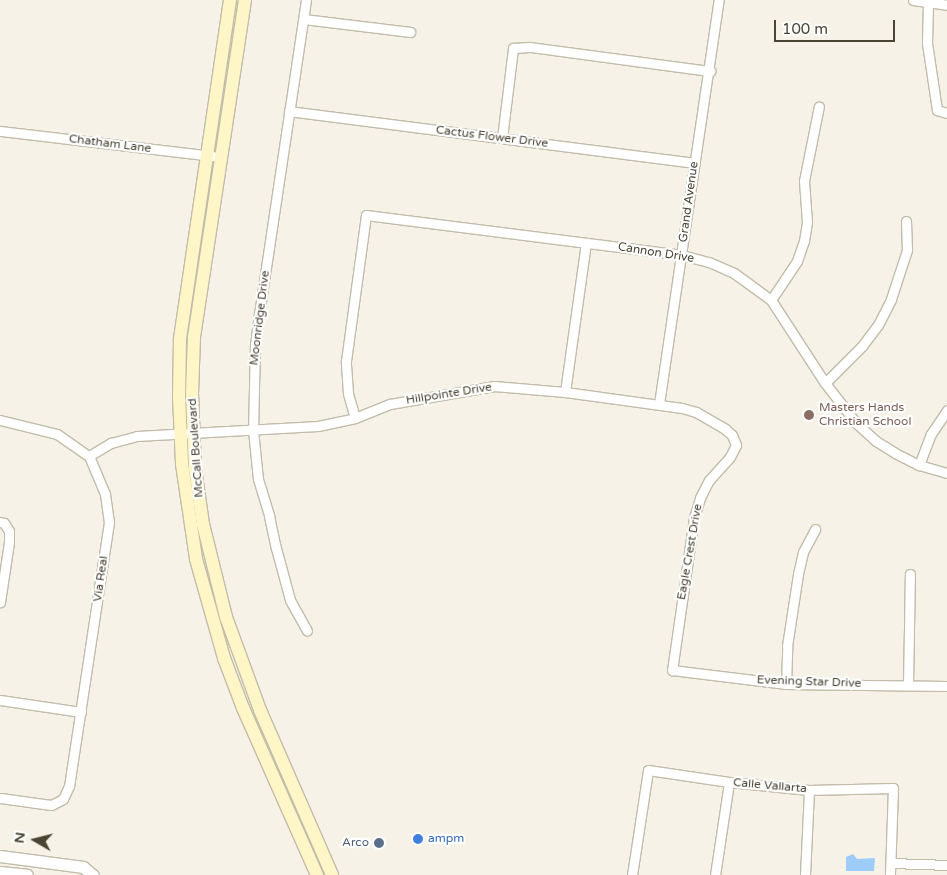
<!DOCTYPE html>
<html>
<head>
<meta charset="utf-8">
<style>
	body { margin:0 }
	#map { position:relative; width:947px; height:875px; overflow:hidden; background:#f6f2e8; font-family:"Varela Round",sans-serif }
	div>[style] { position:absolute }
	.water>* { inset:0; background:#9eccf9 }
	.roads { filter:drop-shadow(1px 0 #c2bca9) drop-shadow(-1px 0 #c2bca9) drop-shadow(0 1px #c2bca9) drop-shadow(0 -1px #c2bca9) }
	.minor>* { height:9px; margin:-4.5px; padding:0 4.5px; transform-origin:4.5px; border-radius:4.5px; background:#fff }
	.tertiary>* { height:11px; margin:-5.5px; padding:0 5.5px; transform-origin:5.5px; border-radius:5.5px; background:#fff }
	.secondary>* { height:12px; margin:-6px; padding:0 6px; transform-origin:6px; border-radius:6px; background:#fff6c8 }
	.dots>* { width:14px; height:14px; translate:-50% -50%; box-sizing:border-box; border:2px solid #fff; border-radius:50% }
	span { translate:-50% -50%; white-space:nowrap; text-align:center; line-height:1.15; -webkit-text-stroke:4.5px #fff; paint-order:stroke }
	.street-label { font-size:12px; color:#4a4435 }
	.education-label { font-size:12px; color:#785e54 }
	.left { translate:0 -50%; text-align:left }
	.shop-label { font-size:12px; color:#366cbe }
	.service-label { font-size:12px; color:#4e5e75 }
	.right { translate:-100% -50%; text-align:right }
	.north { position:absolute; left:10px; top:815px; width:50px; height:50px; -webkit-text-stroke:4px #fff; paint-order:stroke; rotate:278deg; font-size:14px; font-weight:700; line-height:20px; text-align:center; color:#4a4435 }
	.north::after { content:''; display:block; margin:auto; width:18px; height:22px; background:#4a4435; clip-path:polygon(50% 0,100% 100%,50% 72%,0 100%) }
	.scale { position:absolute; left:774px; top:20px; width:121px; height:22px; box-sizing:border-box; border:2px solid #4a4435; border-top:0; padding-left:6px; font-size:15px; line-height:18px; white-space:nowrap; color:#4a4435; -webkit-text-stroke:4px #fff; paint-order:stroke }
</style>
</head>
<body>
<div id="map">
	<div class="water">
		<i style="clip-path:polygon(853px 854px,857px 859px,875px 858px,874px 871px,846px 871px,846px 857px)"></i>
	</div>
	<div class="roads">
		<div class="minor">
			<i style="left:306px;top:0;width:317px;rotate:98.5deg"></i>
			<i style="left:259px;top:313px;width:31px;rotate:97deg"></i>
			<i style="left:255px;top:344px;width:86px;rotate:91.3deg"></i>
			<i style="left:253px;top:430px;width:49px;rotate:84.2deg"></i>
			<i style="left:258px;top:479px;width:39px;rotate:73deg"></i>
			<i style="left:269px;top:516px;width:33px;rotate:78deg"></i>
			<i style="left:276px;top:548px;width:54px;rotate:74.9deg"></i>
			<i style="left:290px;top:600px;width:35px;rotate:61deg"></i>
			<i style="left:913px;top:0;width:34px;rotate:8deg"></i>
			<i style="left:928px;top:2px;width:41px;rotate:91.4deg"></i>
			<i style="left:927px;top:43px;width:68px;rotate:81.5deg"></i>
			<i style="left:937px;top:110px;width:10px;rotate:17deg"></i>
			<i style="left:304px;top:19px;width:107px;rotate:7deg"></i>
			<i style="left:289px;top:111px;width:409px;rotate:7.3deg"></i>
			<i style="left:0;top:131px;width:214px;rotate:6.7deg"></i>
			<i style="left:502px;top:138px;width:91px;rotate:-83deg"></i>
			<i style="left:513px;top:48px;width:17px;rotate:-3deg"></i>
			<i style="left:530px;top:47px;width:182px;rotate:7.6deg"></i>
			<i style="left:771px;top:300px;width:47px;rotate:-56.3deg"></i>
			<i style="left:797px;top:261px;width:21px;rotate:-71deg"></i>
			<i style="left:804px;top:241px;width:19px;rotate:-81deg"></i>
			<i style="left:807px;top:222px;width:41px;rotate:-94.2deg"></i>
			<i style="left:804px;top:181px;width:76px;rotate:-78.7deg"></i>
			<i style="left:825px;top:383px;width:52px;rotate:-45deg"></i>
			<i style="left:862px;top:346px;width:26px;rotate:-53deg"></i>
			<i style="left:878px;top:325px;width:29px;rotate:-63deg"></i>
			<i style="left:891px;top:299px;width:52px;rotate:-71.9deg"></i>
			<i style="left:907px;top:250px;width:29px;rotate:-92deg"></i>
			<i style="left:565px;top:392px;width:150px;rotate:-82deg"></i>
			<i style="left:659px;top:404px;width:408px;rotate:-81.6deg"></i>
			<i style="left:355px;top:418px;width:26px;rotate:-106deg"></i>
			<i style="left:348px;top:393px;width:32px;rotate:-94deg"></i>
			<i style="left:346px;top:361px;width:147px;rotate:-82.2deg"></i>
			<i style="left:366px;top:215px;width:319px;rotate:7.2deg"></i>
			<i style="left:682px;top:255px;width:28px;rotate:15deg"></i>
			<i style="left:709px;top:262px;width:27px;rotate:24deg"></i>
			<i style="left:734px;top:273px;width:46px;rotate:36.1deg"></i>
			<i style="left:771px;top:300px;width:99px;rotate:57deg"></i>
			<i style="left:825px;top:383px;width:51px;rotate:52.2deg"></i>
			<i style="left:856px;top:423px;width:27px;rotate:42deg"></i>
			<i style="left:876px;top:441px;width:22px;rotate:32deg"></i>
			<i style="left:895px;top:453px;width:27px;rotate:27deg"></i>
			<i style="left:919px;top:465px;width:29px;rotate:16deg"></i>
			<i style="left:0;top:420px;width:59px;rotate:13.8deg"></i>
			<i style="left:57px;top:434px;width:39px;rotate:35deg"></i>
			<i style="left:89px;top:456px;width:41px;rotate:67.2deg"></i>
			<i style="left:105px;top:494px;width:28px;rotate:82deg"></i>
			<i style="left:109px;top:522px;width:267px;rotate:98.6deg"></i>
			<i style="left:69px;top:786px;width:14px;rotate:115deg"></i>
			<i style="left:63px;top:799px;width:13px;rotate:153deg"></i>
			<i style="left:51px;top:805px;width:51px;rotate:-172.2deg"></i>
			<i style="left:89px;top:456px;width:26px;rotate:-31deg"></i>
			<i style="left:111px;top:443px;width:27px;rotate:-15deg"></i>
			<i style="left:137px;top:436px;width:181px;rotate:-3.2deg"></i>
			<i style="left:318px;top:426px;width:38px;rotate:-12deg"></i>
			<i style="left:355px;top:418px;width:38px;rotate:-22deg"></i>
			<i style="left:390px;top:404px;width:106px;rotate:-9.8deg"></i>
			<i style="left:494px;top:386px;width:71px;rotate:4.8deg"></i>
			<i style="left:565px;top:392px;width:118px;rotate:7.8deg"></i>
			<i style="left:682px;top:408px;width:15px;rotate:16deg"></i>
			<i style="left:696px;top:412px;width:34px;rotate:30deg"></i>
			<i style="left:725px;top:429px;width:9px;rotate:41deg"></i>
			<i style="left:732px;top:435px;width:11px;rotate:68deg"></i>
			<i style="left:736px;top:445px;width:13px;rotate:117deg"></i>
			<i style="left:730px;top:457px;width:31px;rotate:132deg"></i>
			<i style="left:709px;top:480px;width:20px;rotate:117deg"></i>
			<i style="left:700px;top:498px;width:21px;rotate:107deg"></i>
			<i style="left:694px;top:518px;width:154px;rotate:98.2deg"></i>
			<i style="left:672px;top:670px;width:115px;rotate:7deg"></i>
			<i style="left:786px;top:684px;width:161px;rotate:0.7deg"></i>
			<i style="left:919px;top:465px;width:33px;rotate:-69deg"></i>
			<i style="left:931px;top:434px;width:29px;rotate:-56deg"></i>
			<i style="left:0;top:522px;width:4px;rotate:14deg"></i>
			<i style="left:4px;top:523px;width:9px;rotate:58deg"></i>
			<i style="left:9px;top:531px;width:11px;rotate:90deg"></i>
			<i style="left:9px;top:542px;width:61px;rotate:98.5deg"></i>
			<i style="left:786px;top:684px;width:38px;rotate:-88deg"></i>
			<i style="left:787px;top:646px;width:73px;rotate:-81.3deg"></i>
			<i style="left:798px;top:574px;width:23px;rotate:-77deg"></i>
			<i style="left:803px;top:552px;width:26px;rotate:-62deg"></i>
			<i style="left:908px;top:685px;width:111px;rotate:-89deg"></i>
			<i style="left:0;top:700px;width:82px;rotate:8.4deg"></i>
			<i style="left:891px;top:863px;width:56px;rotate:2deg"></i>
			<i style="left:632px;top:875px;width:106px;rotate:-81.3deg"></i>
			<i style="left:648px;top:770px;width:82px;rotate:8.4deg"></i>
			<i style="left:729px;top:782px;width:80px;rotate:5.7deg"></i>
			<i style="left:809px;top:790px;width:84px;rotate:-1.4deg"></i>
			<i style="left:893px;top:788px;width:87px;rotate:92deg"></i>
			<i style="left:715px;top:875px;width:94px;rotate:-81.4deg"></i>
			<i style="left:805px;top:875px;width:85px;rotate:-87.3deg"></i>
		</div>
		<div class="tertiary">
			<i style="left:0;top:856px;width:84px;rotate:7.5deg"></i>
			<i style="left:83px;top:867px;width:13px;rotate:39deg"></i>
			<i style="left:0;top:872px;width:27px;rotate:6deg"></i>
		</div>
		<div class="secondary">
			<i style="left:230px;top:0;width:344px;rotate:98.4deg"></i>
			<i style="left:180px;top:340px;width:57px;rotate:91deg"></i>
			<i style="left:179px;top:397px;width:67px;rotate:87.4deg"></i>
			<i style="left:182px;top:464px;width:96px;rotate:81.6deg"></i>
			<i style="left:196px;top:559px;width:103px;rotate:74.2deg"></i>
			<i style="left:224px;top:658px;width:53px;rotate:69.2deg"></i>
			<i style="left:243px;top:708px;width:183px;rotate:66.1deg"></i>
			<i style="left:245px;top:0;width:341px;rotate:98.6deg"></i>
			<i style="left:194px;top:337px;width:56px;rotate:92deg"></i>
			<i style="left:192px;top:393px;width:75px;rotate:87.7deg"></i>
			<i style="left:195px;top:468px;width:57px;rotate:81.9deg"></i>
			<i style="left:203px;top:524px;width:96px;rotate:76.1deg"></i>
			<i style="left:226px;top:617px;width:99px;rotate:69.9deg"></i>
			<i style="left:260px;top:710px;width:180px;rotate:66.4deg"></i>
		</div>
	</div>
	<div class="dots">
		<i style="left:809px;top:415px;background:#8d6e63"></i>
		<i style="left:418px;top:839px;background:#3f7fe0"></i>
		<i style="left:379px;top:843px;background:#5c6f8a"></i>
	</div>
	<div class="street-label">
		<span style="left:492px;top:137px;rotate:7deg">Cactus Flower Drive</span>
		<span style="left:110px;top:144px;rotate:7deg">Chatham Lane</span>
		<span style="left:689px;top:202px;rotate:-82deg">Grand Avenue</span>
		<span style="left:656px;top:253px;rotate:9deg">Cannon Drive</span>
		<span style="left:260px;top:318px;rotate:-83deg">Moonridge Drive</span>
		<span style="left:449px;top:394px;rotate:-9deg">Hillpointe Drive</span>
		<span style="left:196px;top:448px;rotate:-94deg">McCall Boulevard</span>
		<span style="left:690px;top:552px;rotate:-80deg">Eagle Crest Drive</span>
		<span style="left:101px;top:579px;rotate:-82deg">Via Real</span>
		<span style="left:809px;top:682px;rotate:2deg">Evening Star Drive</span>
		<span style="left:770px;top:786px;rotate:5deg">Calle Vallarta</span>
	</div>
	<div class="education-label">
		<span class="left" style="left:819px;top:415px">Masters Hands<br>Christian School</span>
	</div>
	<div class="shop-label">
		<span class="left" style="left:428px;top:839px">ampm</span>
	</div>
	<div class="service-label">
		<span class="right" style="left:369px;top:843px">Arco</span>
	</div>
	<div class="north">N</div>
	<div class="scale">100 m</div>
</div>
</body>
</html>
